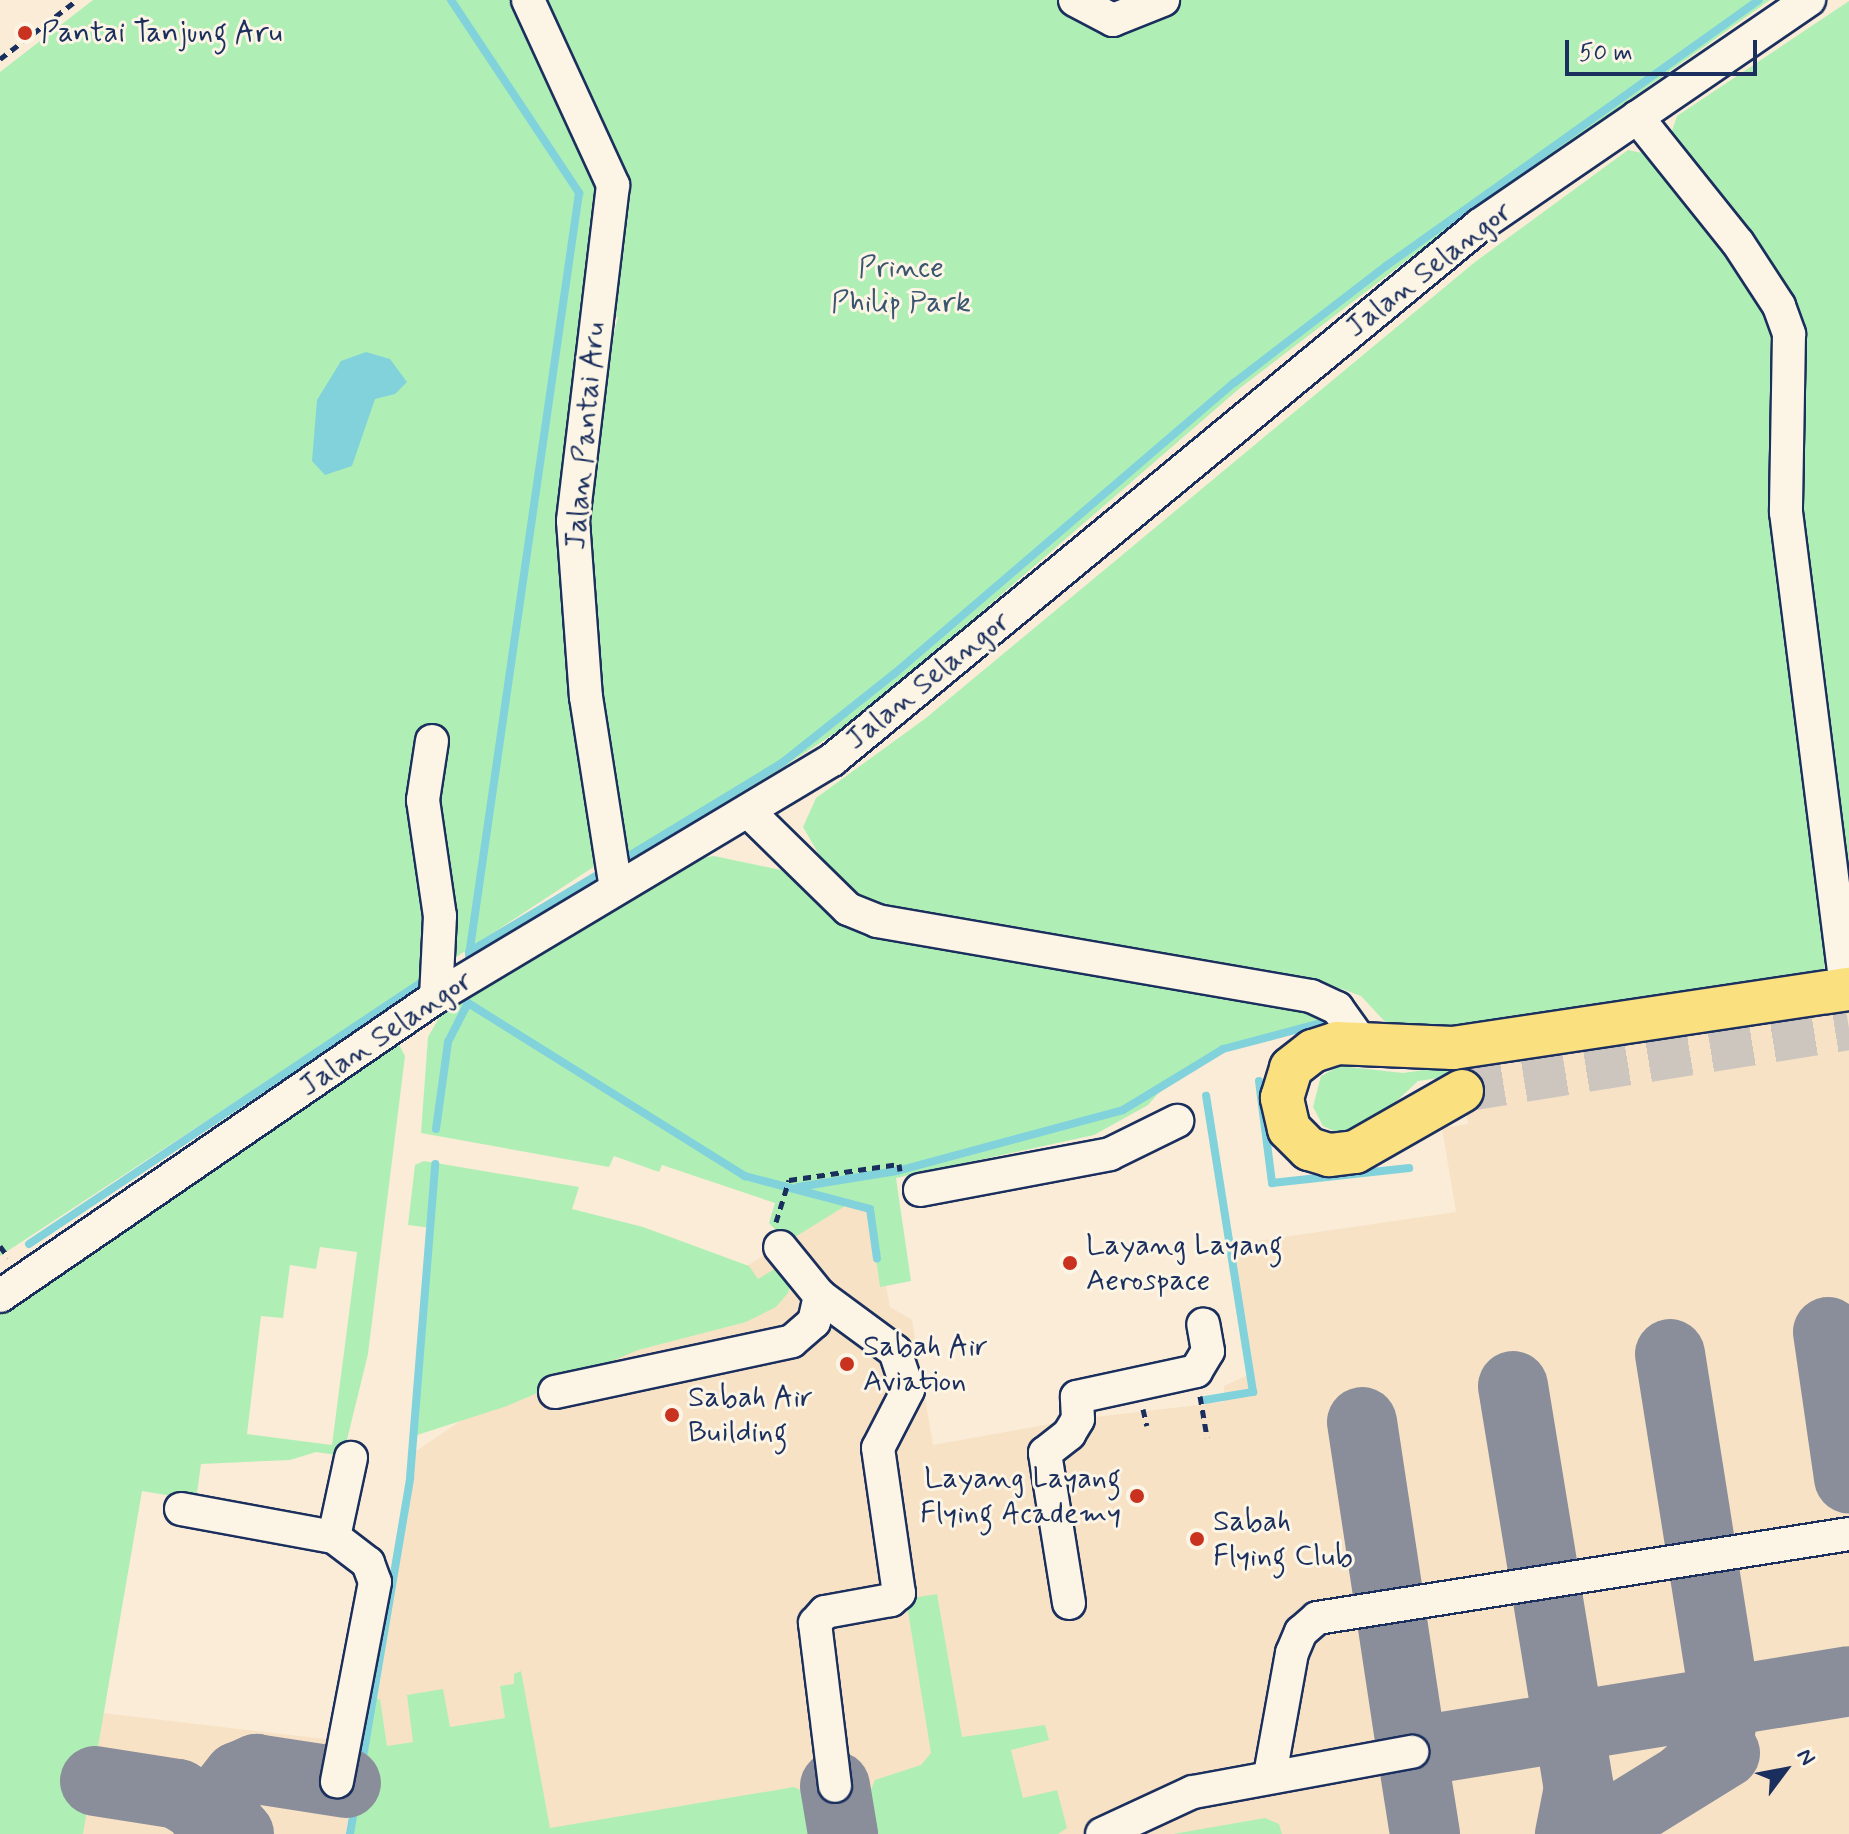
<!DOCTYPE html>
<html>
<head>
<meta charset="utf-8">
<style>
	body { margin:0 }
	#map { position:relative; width:1849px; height:1834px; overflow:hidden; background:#faecd7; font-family:Mynerve,sans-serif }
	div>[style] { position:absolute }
	.built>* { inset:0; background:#f7e2c6 }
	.green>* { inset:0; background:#afefb6 }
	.water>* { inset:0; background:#81d2db }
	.stream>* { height:8px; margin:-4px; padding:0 4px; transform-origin:4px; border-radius:4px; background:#81d2db }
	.taxiway>* { height:70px; margin:-35px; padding:0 35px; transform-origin:35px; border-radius:35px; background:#8a8e9a }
	.major-tunnel>* { height:42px; margin-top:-21px; transform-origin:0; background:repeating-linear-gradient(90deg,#cdc6bf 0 42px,transparent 0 63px) }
	.path>* { height:5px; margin-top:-2.5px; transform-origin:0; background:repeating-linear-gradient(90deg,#1b2f5e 0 8px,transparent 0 14px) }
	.roads { filter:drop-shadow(2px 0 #1b2f5e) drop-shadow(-2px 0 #1b2f5e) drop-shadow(0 2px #1b2f5e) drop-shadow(0 -2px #1b2f5e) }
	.minor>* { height:32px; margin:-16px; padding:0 16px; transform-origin:16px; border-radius:16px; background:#fcf5e5 }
	.major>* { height:42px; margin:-21px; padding:0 21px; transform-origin:21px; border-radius:21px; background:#fbe080 }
	.dots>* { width:22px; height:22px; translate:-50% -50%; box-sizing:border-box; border:4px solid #fcf5e5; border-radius:50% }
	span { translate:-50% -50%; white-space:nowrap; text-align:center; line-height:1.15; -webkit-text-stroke:6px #fcf5e5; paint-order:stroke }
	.poi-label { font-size:30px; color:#1b2f5e }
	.left { translate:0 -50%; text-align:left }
	.right { translate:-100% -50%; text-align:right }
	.park-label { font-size:30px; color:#395570 }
	.street-label { font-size:30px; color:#1b2f5e }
	.north { position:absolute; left:1745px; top:1730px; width:80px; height:80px; -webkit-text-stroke:6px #fcf5e5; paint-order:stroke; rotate:58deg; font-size:22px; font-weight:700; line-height:32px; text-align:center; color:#1b2f5e }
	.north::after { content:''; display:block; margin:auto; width:28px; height:36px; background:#1b2f5e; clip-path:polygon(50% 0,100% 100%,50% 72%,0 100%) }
	.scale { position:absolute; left:1565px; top:40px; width:192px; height:36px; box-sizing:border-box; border:4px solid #1b2f5e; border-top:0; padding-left:10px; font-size:24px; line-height:28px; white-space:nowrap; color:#1b2f5e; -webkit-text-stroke:6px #fcf5e5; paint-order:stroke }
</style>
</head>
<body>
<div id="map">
	<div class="built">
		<i style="clip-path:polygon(1849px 994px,1849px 1834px,350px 1834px,412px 1454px,475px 1411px,638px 1333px,883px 1182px,896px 1284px,886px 1286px,890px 1307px,912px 1320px,933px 1445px,1078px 1419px,1224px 1402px,1224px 1386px,1248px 1375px,1229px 1245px,1456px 1212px,1442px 1128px,1468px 1124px,1457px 1054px)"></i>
		<i style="clip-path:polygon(103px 1713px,359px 1743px,346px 1834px,83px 1834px)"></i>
	</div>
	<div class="green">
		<i style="clip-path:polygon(93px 0,1770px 0,1452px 226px,1240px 388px,860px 717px,632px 865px,618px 859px,584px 521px,592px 420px,618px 317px,591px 309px,573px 702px,595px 866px,0 1256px,0 72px)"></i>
		<i style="clip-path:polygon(1849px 1px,1849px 901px,1800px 504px,1804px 351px,1671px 134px,1677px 116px)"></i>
		<i style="clip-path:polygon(1628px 150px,1647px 154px,1727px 253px,1765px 309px,1775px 336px,1770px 513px,1826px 942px,1824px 976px,1487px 1029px,1388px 1025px,1361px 996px,1342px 989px,891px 913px,856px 898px,831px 875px,803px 827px,816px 798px,926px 718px,1475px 262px)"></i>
		<i style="clip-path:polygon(714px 856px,781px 870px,832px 906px,1325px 1014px,1325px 1022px,1223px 1049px,1169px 1081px,1148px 1105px,1094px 1135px,896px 1178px,911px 1281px,880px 1287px,869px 1209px,850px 1203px,787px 1242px,769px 1223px,775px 1203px,662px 1165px,659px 1172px,614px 1156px,609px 1167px,421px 1133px,428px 1037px,446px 1006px,694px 859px)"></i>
		<i style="clip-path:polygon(evenodd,396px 1039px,405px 1056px,368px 1354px,343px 1456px,316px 1452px,290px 1460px,201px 1464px,196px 1500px,142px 1491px,83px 1834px,0 1834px,0 1308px,396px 1039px,320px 1247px,357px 1252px,332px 1445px,247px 1434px,261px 1316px,283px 1318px,290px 1265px,316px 1269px,320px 1247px)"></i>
		<i style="clip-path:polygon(1340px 1066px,1403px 1073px,1452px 1066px,1453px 1076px,1418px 1081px,1372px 1124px,1343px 1135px,1323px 1126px,1313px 1107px,1321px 1076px)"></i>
		<i style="clip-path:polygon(424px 1161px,579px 1187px,572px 1209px,643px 1227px,749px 1266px,758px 1279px,778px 1267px,791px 1282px,788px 1293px,776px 1307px,746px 1322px,638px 1350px,507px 1406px,414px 1436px,432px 1228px,408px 1225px,415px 1165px)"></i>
		<i style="clip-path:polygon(937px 1594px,962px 1737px,1045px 1725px,1049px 1740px,1011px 1750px,1023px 1798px,1057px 1790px,1067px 1828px,1058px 1834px,868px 1834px,866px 1802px,875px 1780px,921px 1765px,931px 1753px,906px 1599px)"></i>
		<i style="clip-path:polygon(521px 1671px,550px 1828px,794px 1787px,806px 1793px,828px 1834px,350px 1834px,372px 1700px,380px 1699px,387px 1746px,413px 1742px,407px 1695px,443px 1689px,450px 1727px,505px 1718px,500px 1686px,514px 1684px,514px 1674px)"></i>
		<i style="clip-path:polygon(1265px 1818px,1279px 1824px,1282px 1834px,1173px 1834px)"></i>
	</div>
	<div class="water">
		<i style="clip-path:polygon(366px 352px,390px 359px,407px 382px,395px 394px,375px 399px,352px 466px,325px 475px,312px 461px,317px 400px,341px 361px)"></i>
	</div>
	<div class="stream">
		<i style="left:451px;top:0;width:232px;rotate:56.4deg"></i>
		<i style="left:579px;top:193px;width:770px;rotate:98.21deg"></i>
		<i style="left:619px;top:862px;width:191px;rotate:-31.3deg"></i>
		<i style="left:782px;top:763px;width:143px;rotate:-38.5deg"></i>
		<i style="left:894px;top:674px;width:448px;rotate:-40.6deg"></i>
		<i style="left:1234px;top:383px;width:192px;rotate:-37.6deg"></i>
		<i style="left:1386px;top:266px;width:458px;rotate:-35.5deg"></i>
		<i style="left:469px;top:952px;width:157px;rotate:-31deg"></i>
		<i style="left:1259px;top:1081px;width:103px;rotate:82.7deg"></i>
		<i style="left:1272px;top:1183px;width:138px;rotate:-6.2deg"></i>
		<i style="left:436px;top:1129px;width:88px;rotate:-82.1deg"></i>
		<i style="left:448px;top:1042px;width:44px;rotate:-62.9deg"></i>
		<i style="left:468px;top:1003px;width:327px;rotate:32deg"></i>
		<i style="left:745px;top:1176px;width:129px;rotate:14.8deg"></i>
		<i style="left:870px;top:1209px;width:50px;rotate:82deg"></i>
		<i style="left:798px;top:1187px;width:100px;rotate:-9.2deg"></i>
		<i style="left:897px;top:1171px;width:234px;rotate:-15.1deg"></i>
		<i style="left:1123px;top:1110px;width:117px;rotate:-31.4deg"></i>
		<i style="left:1223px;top:1049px;width:106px;rotate:-14.8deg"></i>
		<i style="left:29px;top:1244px;width:474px;rotate:-33.7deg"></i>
		<i style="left:1205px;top:1400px;width:49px;rotate:-9.5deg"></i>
		<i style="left:1253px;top:1392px;width:300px;rotate:-99deg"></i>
		<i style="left:350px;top:1834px;width:361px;rotate:-80.4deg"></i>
		<i style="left:410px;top:1478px;width:315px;rotate:-85.4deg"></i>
	</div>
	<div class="taxiway">
		<i style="left:1828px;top:1332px;width:148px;rotate:81.8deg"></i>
		<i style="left:1670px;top:1354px;width:351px;rotate:81deg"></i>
		<i style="left:1725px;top:1701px;width:36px;rotate:99deg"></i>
		<i style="left:1719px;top:1737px;width:19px;rotate:118deg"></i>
		<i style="left:1710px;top:1754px;width:34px;rotate:137deg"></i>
		<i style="left:1513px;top:1386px;width:407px;rotate:80.7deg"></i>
		<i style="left:1579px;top:1788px;width:47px;rotate:101.1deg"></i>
		<i style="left:1362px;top:1422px;width:334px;rotate:81.4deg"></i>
		<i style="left:1412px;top:1752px;width:443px;rotate:-9.2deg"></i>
		<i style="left:1412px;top:1752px;width:83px;rotate:81deg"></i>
		<i style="left:95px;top:1781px;width:84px;rotate:8.9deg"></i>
		<i style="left:178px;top:1794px;width:26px;rotate:32deg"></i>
		<i style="left:200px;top:1808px;width:30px;rotate:62deg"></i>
		<i style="left:835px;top:1786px;width:49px;rotate:80.5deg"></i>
		<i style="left:239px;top:1834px;width:25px;rotate:-133deg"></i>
		<i style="left:222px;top:1816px;width:15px;rotate:-101deg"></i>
		<i style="left:219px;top:1801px;width:31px;rotate:-52deg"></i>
		<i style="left:238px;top:1777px;width:20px;rotate:-24deg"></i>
		<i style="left:256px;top:1769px;width:91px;rotate:8.8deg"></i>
		<i style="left:1594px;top:1834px;width:154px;rotate:-31.7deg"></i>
	</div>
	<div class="major-tunnel">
		<i style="left:1462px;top:1091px;width:392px;rotate:-9.1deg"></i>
	</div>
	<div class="path">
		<i style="left:0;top:59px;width:97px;rotate:-37.5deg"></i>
		<i style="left:776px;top:1222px;width:44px;rotate:-72.8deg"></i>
		<i style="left:789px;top:1180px;width:111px;rotate:-8.3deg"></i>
		<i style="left:899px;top:1164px;width:7px;rotate:82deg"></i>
		<i style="left:0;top:1246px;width:14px;rotate:54deg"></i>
		<i style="left:1200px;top:1396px;width:42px;rotate:80.3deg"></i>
		<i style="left:1143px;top:1409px;width:17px;rotate:77deg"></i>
	</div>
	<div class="roads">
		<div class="minor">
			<i style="left:528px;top:0;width:204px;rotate:65.3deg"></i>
			<i style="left:613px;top:185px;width:338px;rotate:96.8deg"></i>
			<i style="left:573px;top:521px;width:176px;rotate:85.8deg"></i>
			<i style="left:586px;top:697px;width:194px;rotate:81.1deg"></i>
			<i style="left:1075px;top:0;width:43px;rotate:27.8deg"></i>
			<i style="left:1113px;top:20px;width:54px;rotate:-21.8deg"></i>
			<i style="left:1637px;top:117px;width:161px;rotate:51.3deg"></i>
			<i style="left:1738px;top:243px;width:75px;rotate:56.9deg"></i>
			<i style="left:1779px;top:306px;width:30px;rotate:70deg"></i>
			<i style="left:1789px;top:334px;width:178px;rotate:91deg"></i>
			<i style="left:1786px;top:512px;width:481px;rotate:82.8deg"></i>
			<i style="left:432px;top:741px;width:60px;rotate:98.7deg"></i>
			<i style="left:423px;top:800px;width:117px;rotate:81.7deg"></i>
			<i style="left:440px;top:916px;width:81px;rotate:92.8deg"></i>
			<i style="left:750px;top:813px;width:137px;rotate:44.4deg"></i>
			<i style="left:848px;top:909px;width:31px;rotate:22deg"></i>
			<i style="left:877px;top:921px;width:440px;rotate:9.8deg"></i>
			<i style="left:1311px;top:996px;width:29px;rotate:25deg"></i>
			<i style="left:1337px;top:1008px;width:43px;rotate:54.5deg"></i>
			<i style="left:920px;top:1190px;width:193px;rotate:-10.7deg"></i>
			<i style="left:1110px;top:1154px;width:75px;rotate:-26.2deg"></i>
			<i style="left:0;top:1296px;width:529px;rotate:-34.44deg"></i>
			<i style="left:436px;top:997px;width:462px;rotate:-30.9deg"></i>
			<i style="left:832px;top:760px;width:840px;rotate:-39.54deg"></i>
			<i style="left:1480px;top:225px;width:399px;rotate:-34.4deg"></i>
			<i style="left:820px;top:1296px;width:93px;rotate:36.3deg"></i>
			<i style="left:895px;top:1351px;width:41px;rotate:71.6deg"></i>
			<i style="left:908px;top:1390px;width:65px;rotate:117.3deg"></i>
			<i style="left:878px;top:1448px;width:147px;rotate:81.8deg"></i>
			<i style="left:899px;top:1593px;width:11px;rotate:139deg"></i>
			<i style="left:891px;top:1600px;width:67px;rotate:169.7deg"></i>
			<i style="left:825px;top:1612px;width:15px;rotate:132deg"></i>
			<i style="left:815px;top:1623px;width:164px;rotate:83deg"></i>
			<i style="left:555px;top:1392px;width:242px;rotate:-12.1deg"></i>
			<i style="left:792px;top:1341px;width:29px;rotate:-41deg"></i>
			<i style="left:814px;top:1322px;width:27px;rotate:-77deg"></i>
			<i style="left:820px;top:1296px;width:63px;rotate:-129.2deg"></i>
			<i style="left:181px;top:1509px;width:156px;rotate:10.4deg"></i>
			<i style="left:334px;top:1537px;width:43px;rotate:37.4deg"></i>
			<i style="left:368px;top:1563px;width:20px;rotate:70deg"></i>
			<i style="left:375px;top:1582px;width:203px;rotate:100.8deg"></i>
			<i style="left:334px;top:1537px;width:81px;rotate:-77.9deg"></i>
			<i style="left:1069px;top:1603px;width:152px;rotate:-99.1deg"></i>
			<i style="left:1045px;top:1453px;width:31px;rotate:-38deg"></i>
			<i style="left:1069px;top:1434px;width:17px;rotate:-59deg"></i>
			<i style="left:1078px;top:1419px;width:22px;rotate:-93deg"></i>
			<i style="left:1077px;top:1397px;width:122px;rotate:-12.3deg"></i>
			<i style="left:1196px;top:1371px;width:23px;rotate:-59deg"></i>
			<i style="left:1208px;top:1351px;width:27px;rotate:-100deg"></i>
			<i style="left:1270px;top:1775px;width:124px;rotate:-79.8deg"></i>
			<i style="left:1292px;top:1653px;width:23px;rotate:-67deg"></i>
			<i style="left:1301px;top:1632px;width:21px;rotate:-41deg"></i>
			<i style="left:1317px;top:1618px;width:539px;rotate:-8.97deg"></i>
			<i style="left:1102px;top:1834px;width:100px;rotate:-24.8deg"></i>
			<i style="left:1193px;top:1792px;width:223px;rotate:-10.4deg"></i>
		</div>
		<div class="major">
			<i style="left:1462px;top:1091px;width:123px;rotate:150.3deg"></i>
			<i style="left:1355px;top:1152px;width:26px;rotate:173deg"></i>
			<i style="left:1329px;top:1155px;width:21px;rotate:-163deg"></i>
			<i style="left:1309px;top:1149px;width:28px;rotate:-135deg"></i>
			<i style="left:1289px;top:1129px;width:32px;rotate:-103deg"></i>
			<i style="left:1282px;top:1098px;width:31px;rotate:-73deg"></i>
			<i style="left:1291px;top:1068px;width:28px;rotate:-38deg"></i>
			<i style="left:1313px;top:1051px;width:25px;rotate:-18deg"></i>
			<i style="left:1337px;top:1043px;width:116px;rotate:2.5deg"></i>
			<i style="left:1453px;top:1048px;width:400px;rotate:-8.5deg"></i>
		</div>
	</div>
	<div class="dots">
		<i style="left:25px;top:33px;background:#c8321e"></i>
		<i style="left:1070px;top:1263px;background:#c8321e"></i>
		<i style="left:847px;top:1364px;background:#c8321e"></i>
		<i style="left:672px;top:1415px;background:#c8321e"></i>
		<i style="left:1137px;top:1496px;background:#c8321e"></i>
		<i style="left:1197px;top:1539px;background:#c8321e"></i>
	</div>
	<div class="poi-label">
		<span class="left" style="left:41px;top:33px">Pantai Tanjung Aru</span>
		<span class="left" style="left:1086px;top:1263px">Layang Layang<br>Aerospace</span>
		<span class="left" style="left:863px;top:1364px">Sabah Air<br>Aviation</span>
		<span class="left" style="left:688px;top:1415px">Sabah Air<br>Building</span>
		<span class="right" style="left:1121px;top:1496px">Layang Layang<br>Flying Academy</span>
		<span class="left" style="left:1213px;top:1539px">Sabah<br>Flying Club</span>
	</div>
	<div class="park-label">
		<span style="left:901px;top:285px">Prince<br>Philip Park</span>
	</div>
	<div class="street-label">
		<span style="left:1429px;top:270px;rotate:-38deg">Jalan Selangor</span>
		<span style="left:586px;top:436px;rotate:-85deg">Jalan Pantai Aru</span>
		<span style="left:928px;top:681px;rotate:-39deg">Jalan Selangor</span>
		<span style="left:386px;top:1034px;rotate:-34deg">Jalan Selangor</span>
	</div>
	<div class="north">N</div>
	<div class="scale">50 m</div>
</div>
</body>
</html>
